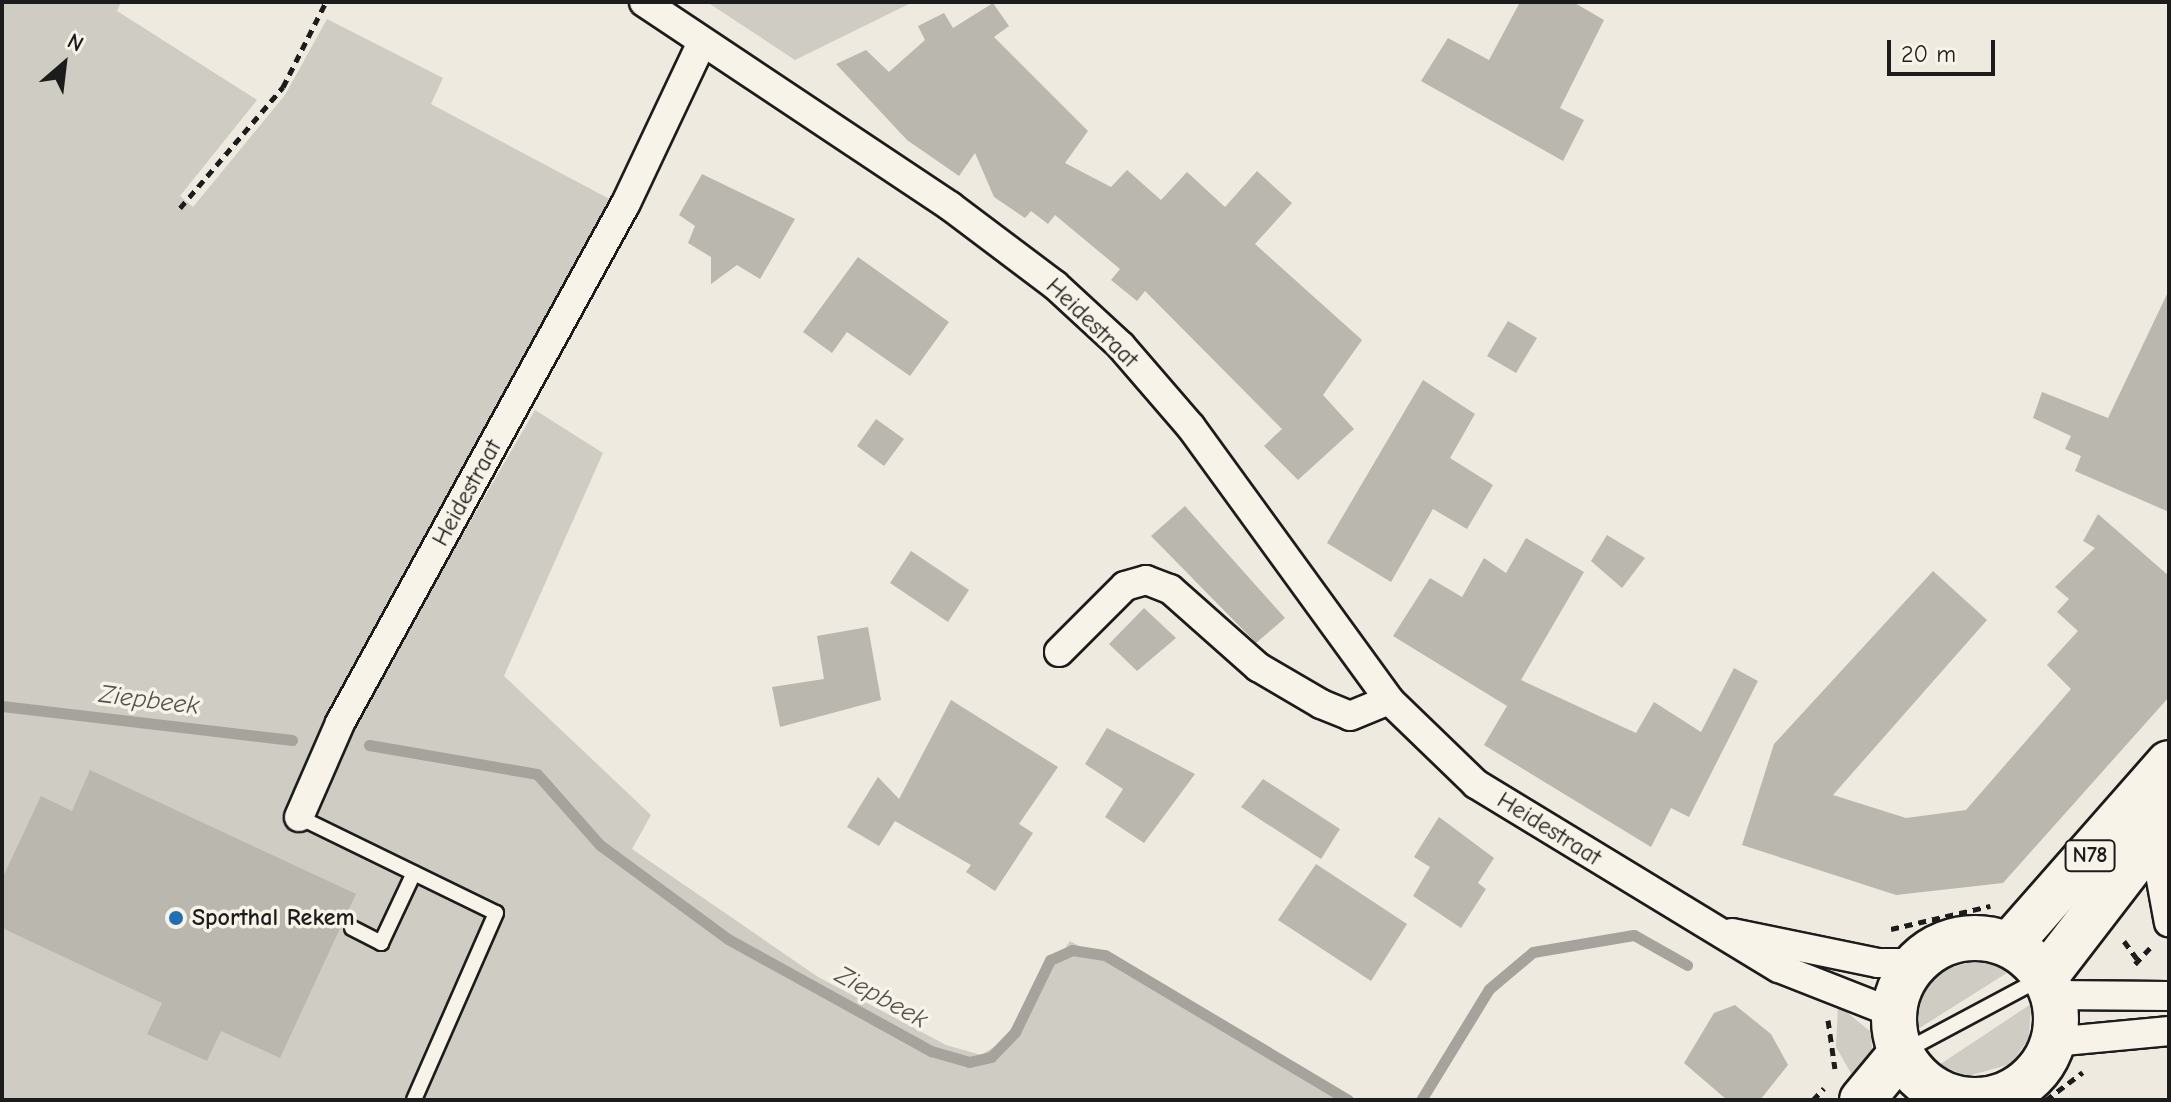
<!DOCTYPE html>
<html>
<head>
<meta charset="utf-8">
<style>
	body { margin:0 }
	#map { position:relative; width:2171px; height:1102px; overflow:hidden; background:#eeeae0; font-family:"Comic Neue",sans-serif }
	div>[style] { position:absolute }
	.green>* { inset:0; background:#cfccc3 }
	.stream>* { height:11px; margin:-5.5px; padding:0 5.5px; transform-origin:5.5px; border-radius:5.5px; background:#a6a39d }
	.building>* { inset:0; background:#bab7af }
	.path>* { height:5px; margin-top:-2.5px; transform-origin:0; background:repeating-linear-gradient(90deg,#1c1c1c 0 8px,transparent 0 14px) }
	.roads { filter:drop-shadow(2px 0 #1c1c1c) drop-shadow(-2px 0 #1c1c1c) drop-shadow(0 2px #1c1c1c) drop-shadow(0 -2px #1c1c1c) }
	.service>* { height:14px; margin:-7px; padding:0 7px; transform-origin:7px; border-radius:7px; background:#f7f3e8 }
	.minor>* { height:28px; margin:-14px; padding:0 14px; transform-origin:14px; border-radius:14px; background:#f7f3e8 }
	.primary>* { height:44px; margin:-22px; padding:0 22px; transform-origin:22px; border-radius:22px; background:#f7f3e8 }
	.primary>.ring { margin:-22px; padding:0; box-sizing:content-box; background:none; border:44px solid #f7f3e8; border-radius:50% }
	.dots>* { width:22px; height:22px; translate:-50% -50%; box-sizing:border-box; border:4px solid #f7f3e8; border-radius:50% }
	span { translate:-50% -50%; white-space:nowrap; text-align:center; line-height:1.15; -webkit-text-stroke:7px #f7f3e8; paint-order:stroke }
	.shield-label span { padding:2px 6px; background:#f7f3e8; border:2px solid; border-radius:6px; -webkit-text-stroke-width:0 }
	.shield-label { font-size:22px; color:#1c1c1c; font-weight:700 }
	.street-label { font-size:24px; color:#1c1c1c }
	.poi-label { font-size:24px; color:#1c1c1c; font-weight:700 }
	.left { translate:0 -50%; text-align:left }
	.water-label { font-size:26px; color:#535250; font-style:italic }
	.frame { position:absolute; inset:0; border:4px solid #1c1c1c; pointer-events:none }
	.north { position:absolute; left:24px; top:24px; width:80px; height:80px; -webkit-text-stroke:6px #f7f3e8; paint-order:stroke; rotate:28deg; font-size:22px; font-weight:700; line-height:32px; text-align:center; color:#1c1c1c }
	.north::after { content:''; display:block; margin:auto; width:28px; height:36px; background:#1c1c1c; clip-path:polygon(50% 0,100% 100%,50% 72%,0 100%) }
	.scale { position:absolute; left:1887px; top:40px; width:108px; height:36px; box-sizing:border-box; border:4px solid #1c1c1c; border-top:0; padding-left:10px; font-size:24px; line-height:28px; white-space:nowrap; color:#1c1c1c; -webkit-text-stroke:6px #f7f3e8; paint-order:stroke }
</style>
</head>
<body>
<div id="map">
	<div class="green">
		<i style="clip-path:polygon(2px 2px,121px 2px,117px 11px,257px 100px,180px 196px,193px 207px,285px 95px,327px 19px,443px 78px,431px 104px,617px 203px,372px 691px,535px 410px,603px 453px,504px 676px,651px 815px,632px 849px,818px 977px,946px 1045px,981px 1055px,1002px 1042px,1070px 941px,1348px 1100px,2px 1100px)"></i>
		<i style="clip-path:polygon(707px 2px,913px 2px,795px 60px)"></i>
		<i style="clip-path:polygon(1979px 959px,2010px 971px,1918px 1029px,1919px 1000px,1935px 973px)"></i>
		<i style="clip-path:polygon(2031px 1004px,2029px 1038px,2011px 1064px,1968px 1076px,1939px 1065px)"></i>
		<i style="clip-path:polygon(1838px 1005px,1871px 1032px,1872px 1051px,1857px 1084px,1836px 1047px)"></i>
	</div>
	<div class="stream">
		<i style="left:2px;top:706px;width:292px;rotate:6.7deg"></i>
		<i style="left:369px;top:745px;width:170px;rotate:9.8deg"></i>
		<i style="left:537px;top:774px;width:95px;rotate:48.4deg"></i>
		<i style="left:600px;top:845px;width:159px;rotate:36.3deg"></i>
		<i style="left:728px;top:939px;width:232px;rotate:28.9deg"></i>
		<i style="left:931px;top:1051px;width:40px;rotate:16deg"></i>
		<i style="left:969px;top:1062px;width:23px;rotate:-13deg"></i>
		<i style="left:991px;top:1057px;width:35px;rotate:-46deg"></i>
		<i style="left:1015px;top:1032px;width:80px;rotate:-64.1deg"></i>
		<i style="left:1050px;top:960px;width:24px;rotate:-24deg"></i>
		<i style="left:1072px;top:950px;width:33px;rotate:9deg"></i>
		<i style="left:1105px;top:955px;width:283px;rotate:30.8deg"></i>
		<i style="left:1421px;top:1100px;width:130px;rotate:-58.5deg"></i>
		<i style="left:1489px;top:989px;width:57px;rotate:-40.1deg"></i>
		<i style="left:1533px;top:952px;width:102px;rotate:-9.6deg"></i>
		<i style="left:1634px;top:935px;width:61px;rotate:29.5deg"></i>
	</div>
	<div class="building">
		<i style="clip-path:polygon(1520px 2px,1573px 2px,1604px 20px,1560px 108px,1584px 120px,1563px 161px,1421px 81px,1448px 38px,1489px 60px)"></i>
		<i style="clip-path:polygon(993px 3px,1009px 26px,994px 37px,1088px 131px,1065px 163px,1111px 187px,1127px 170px,1161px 200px,1187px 172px,1225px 207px,1257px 171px,1292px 203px,1255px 244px,1362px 340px,1323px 395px,1354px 429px,1298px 480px,1264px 446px,1282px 429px,1145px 291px,1137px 301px,1111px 280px,1120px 269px,1055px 215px,1048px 224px,1031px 211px,1025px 218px,994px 197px,975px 153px,959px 176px,907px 140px,836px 64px,866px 50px,889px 72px,925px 40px,918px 26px,944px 13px,953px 28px)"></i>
		<i style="clip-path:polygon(702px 174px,795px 219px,760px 279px,737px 265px,711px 284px,711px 257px,688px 243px,695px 226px,679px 215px)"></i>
		<i style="clip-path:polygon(858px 257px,949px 322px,910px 376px,847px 332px,832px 353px,803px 332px)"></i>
		<i style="clip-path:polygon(2169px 290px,2169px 512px,2075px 471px,2081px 456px,2065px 449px,2071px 436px,2033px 418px,2042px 392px,2108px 418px)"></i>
		<i style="clip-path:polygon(1508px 321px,1537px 338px,1516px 373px,1487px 356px)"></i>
		<i style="clip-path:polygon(1423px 380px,1475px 414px,1450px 458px,1493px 485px,1467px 529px,1433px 509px,1391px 582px,1327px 543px)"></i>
		<i style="clip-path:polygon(876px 419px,904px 439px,884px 466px,857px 446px)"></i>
		<i style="clip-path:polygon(1185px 506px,1285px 618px,1256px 643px,1151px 536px)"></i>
		<i style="clip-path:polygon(2098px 514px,2169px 576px,2169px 697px,2003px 883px,1896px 895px,1742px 845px,1774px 744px,1933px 571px,1987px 620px,1833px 795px,1906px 818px,1966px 810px,2071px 689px,2047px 665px,2078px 631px,2057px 612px,2069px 599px,2055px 587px,2095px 548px,2083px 541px)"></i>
		<i style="clip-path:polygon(1607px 535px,1645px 558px,1622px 588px,1591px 561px)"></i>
		<i style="clip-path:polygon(1526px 538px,1584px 572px,1521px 680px,1636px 733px,1654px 702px,1701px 732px,1734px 668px,1758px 681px,1689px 817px,1671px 808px,1651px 847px,1484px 745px,1507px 706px,1393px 636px,1430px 578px,1462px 597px,1484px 558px,1506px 573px)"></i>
		<i style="clip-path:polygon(911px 551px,969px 590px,948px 622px,890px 583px)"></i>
		<i style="clip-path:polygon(1144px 608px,1176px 638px,1137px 671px,1109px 644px)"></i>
		<i style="clip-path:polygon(868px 627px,881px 700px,780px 727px,772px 687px,824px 679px,817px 636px)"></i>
		<i style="clip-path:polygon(951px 700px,1058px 767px,1019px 824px,1033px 833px,995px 891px,966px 872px,971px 865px,895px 821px,879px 846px,847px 827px,878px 777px,899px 799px)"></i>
		<i style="clip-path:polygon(1107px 728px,1195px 774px,1144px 843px,1105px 817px,1123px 789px,1085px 764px)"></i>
		<i style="clip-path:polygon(90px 770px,356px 894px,280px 1058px,221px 1031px,207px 1061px,147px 1034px,162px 1003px,2px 928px,2px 879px,41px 796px,72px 811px)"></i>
		<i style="clip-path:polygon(1263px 779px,1340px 829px,1321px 859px,1241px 807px)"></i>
		<i style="clip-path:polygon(1439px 817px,1494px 858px,1478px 883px,1486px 889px,1461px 928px,1413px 896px,1430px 867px,1414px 857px)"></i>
		<i style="clip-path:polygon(1316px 864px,1407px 924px,1371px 981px,1278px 920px)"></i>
		<i style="clip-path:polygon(1735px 1005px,1771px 1034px,1788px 1065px,1760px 1100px,1727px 1100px,1684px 1063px,1714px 1013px)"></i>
	</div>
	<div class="path">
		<i style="left:180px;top:208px;width:159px;rotate:-49.6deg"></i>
		<i style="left:283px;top:87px;width:95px;rotate:-63.2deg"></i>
		<i style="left:1891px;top:929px;width:102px;rotate:-13.1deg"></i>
		<i style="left:2124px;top:941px;width:22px;rotate:54deg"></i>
		<i style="left:2135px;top:964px;width:22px;rotate:-47deg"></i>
		<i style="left:1828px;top:1020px;width:49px;rotate:81.9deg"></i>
		<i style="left:1813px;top:1100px;width:16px;rotate:-47deg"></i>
		<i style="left:2046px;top:1100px;width:46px;rotate:-37.1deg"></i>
	</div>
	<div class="roads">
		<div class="service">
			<i style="left:299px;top:817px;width:219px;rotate:26deg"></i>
			<i style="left:496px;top:913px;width:204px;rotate:113.7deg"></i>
			<i style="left:352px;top:928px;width:33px;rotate:27deg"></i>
			<i style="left:381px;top:943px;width:77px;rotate:-64.8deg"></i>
			<i style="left:1905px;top:1051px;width:155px;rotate:-28.1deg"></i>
		</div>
		<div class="minor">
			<i style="left:644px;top:2px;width:368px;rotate:33.7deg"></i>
			<i style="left:950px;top:206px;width:131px;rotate:37deg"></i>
			<i style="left:1055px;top:285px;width:90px;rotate:42.7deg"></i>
			<i style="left:1121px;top:346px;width:107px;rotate:49.2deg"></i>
			<i style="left:1191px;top:427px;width:337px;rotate:54deg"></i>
			<i style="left:1389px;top:700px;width:121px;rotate:44deg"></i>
			<i style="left:1476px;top:784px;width:354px;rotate:31.3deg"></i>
			<i style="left:1779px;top:968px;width:123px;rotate:21.5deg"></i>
			<i style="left:1059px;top:652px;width:93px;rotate:-45deg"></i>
			<i style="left:1125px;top:586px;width:22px;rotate:-16deg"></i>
			<i style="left:1146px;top:580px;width:26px;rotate:21deg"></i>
			<i style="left:1170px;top:589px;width:118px;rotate:41.6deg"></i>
			<i style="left:1258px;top:667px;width:73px;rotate:30.4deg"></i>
			<i style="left:1321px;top:704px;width:31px;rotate:22deg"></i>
			<i style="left:1350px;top:716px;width:42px;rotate:-22.3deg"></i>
			<i style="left:299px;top:817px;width:103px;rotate:-66.4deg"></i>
			<i style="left:340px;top:723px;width:593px;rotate:-61.19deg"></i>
			<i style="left:626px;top:203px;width:178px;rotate:-64.7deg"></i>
			<i style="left:2153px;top:836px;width:88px;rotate:79.6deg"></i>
			<i style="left:1732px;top:933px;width:149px;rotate:11.6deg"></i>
			<i style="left:1878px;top:963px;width:37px"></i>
			<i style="left:2053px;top:995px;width:116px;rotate:0.5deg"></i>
			<i style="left:2053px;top:1042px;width:117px;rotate:-5.4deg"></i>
		</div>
		<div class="primary">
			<i class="ring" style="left:1894px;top:938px;width:118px;height:118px"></i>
			<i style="left:2009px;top:945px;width:242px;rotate:-48.7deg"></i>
			<i style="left:2045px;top:977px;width:203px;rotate:-52.4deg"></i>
			<i style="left:1862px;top:1100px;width:61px;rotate:-50.3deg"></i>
		</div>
	</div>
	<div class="dots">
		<i style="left:176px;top:918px;background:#1f6fb2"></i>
	</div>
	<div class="shield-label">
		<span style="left:2090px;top:856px">N78</span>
	</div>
	<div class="street-label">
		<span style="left:1092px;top:323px;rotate:44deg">Heidestraat</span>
		<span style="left:467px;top:493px;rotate:-61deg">Heidestraat</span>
		<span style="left:1549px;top:829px;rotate:32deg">Heidestraat</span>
	</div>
	<div class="poi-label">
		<span class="left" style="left:192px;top:918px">Sporthal Rekem</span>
	</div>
	<div class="water-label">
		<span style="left:149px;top:701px;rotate:7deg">Ziepbeek</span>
		<span style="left:881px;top:998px;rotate:29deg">Ziepbeek</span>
	</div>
	<div class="frame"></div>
	<div class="north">N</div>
	<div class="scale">20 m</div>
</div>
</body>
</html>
